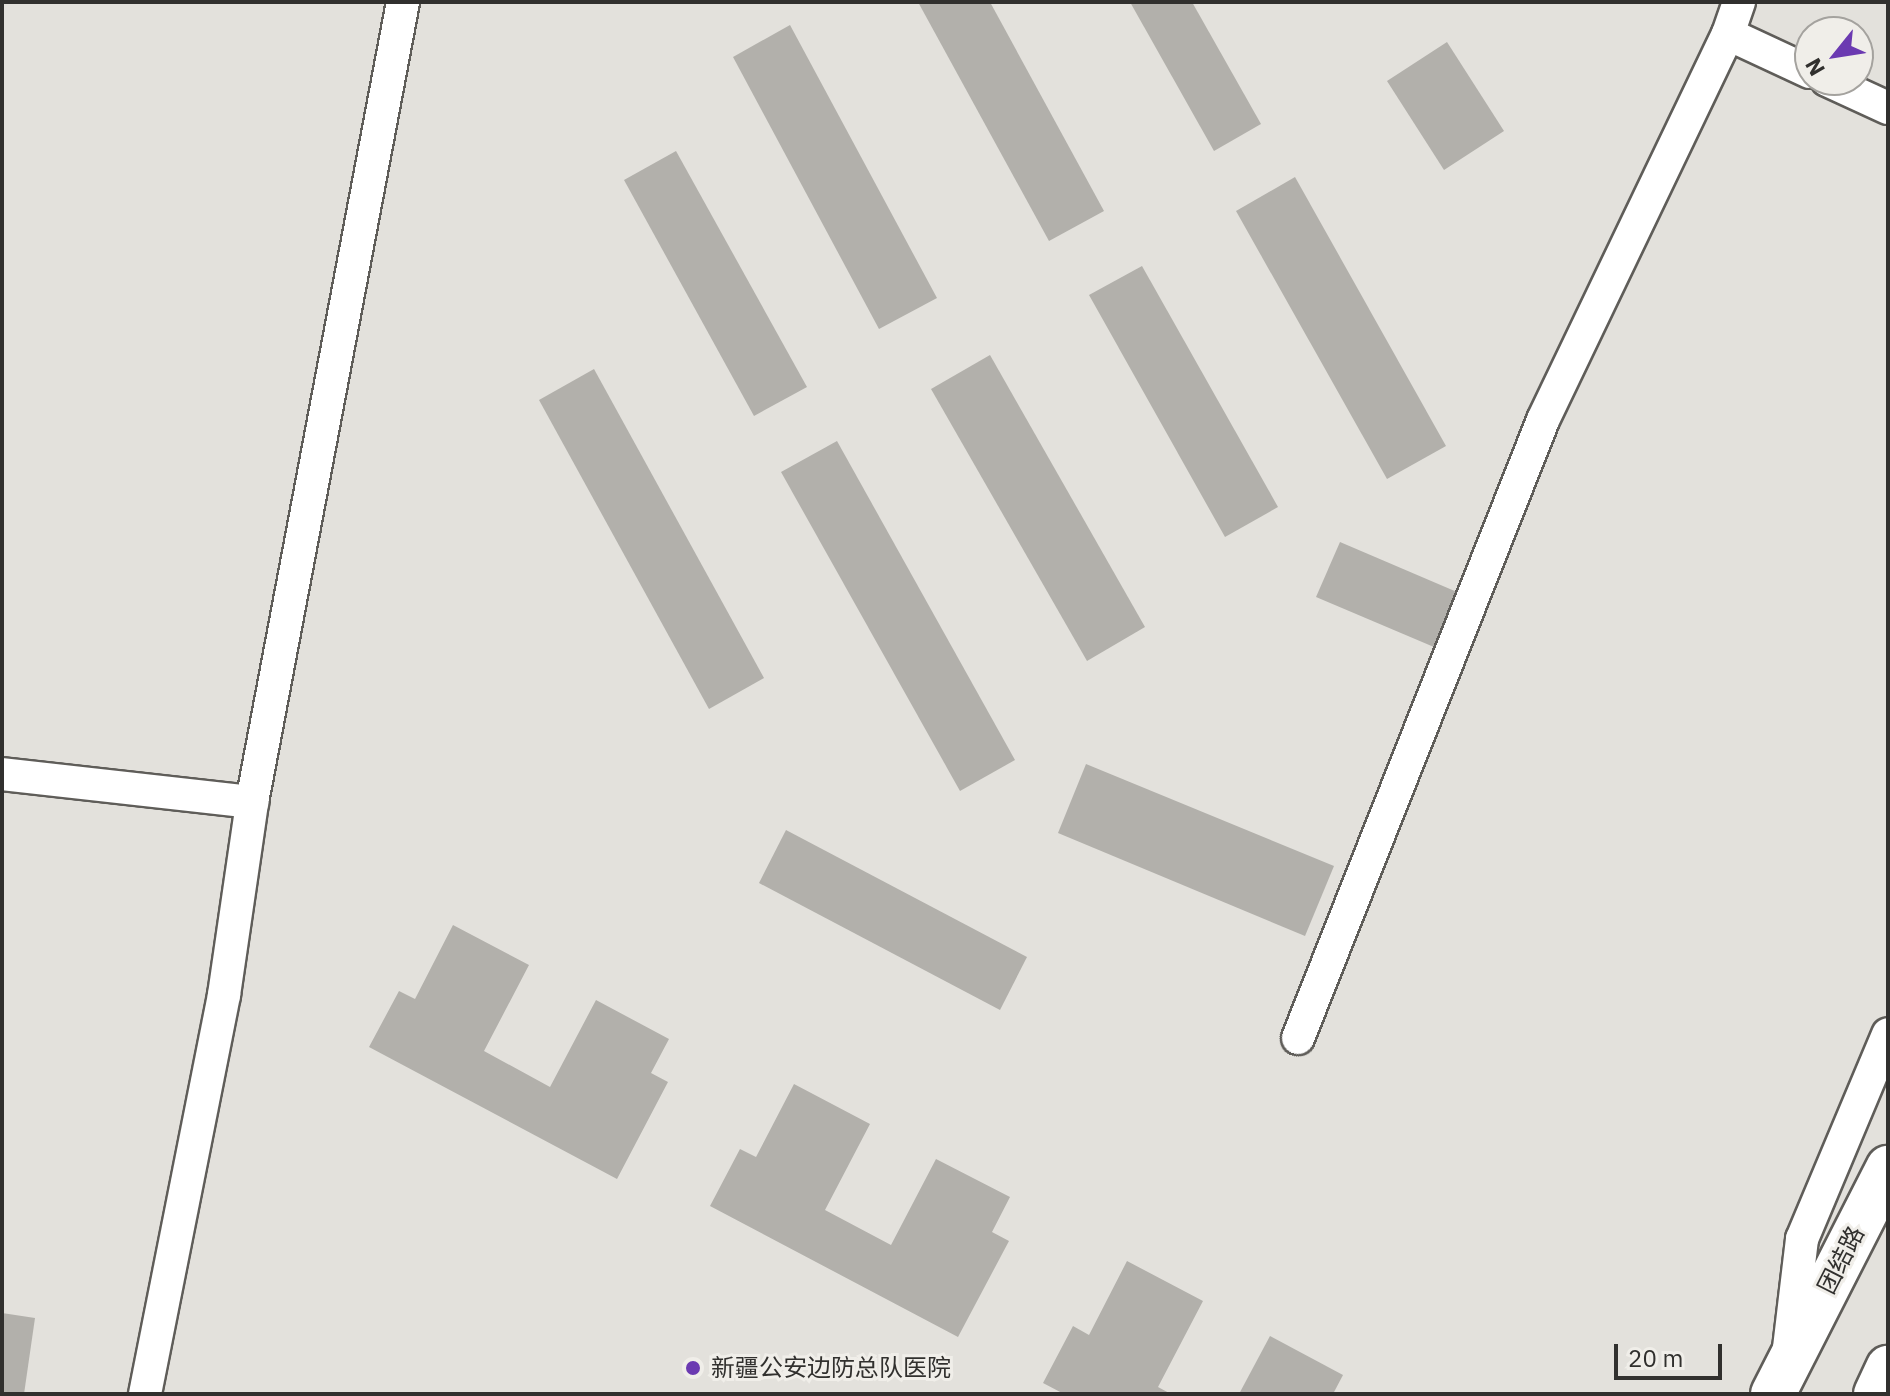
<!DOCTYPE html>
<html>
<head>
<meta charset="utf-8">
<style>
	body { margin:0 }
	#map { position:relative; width:1890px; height:1396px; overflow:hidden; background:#e3e1dc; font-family:"IBM Plex Sans","Noto Sans SC",sans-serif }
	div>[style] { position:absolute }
	.building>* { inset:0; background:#b2b0ab }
	.roads { filter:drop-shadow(2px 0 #5f5d59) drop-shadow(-2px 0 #5f5d59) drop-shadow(0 2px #5f5d59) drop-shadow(0 -2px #5f5d59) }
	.street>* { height:32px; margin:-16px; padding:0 16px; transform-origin:16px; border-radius:16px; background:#fff }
	.secondary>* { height:44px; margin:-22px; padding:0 22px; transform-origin:22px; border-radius:22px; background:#fff }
	.dots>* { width:22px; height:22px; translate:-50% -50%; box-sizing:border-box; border:4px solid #f0eee9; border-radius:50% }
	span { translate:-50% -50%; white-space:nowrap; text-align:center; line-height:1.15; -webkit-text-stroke:6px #f0eee9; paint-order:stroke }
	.street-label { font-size:24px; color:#31302e }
	.poi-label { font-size:24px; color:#31302e }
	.left { translate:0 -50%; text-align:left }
	.frame { position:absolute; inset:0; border:4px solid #31302e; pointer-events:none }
	.north { position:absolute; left:1794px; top:16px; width:80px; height:80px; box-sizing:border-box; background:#f0eee9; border:2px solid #a4a29e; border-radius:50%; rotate:240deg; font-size:22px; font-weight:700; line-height:32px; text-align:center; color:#31302e }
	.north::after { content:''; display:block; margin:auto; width:28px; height:36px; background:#6b3ab1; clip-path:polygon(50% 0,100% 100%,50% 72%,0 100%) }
	.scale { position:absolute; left:1614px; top:1344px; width:108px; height:36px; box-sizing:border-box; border:4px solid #31302e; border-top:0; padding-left:10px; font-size:24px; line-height:28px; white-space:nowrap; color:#31302e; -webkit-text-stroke:6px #f0eee9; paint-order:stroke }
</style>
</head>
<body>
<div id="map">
	<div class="building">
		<i style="clip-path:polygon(918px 2px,990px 2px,1104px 211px,1049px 241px)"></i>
		<i style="clip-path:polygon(1130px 2px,1192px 2px,1261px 124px,1214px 151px)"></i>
		<i style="clip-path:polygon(790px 25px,937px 298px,879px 329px,733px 57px)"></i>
		<i style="clip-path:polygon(1447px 42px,1504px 131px,1444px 170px,1387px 81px)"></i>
		<i style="clip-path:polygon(676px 151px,807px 387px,754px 416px,624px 180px)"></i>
		<i style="clip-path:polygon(1295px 177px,1446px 446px,1387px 479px,1236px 211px)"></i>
		<i style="clip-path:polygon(1142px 266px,1278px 507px,1225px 537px,1089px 295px)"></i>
		<i style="clip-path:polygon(990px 355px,1145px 627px,1087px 661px,931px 389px)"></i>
		<i style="clip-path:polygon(594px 369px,764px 678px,709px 709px,539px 400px)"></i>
		<i style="clip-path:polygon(837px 441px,1015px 760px,960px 791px,781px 472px)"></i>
		<i style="clip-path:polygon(1340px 542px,1464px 595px,1441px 650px,1316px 597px)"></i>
		<i style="clip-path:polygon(1086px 764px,1334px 866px,1305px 936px,1058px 833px)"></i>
		<i style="clip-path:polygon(786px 830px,1027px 957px,1000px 1010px,759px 883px)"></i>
		<i style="clip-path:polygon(453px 925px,529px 965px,484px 1051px,550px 1087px,596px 1000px,669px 1039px,651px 1073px,668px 1082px,617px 1179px,369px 1047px,399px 991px,415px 999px)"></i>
		<i style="clip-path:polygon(794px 1084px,870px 1124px,825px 1210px,891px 1245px,936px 1159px,1010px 1197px,992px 1232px,1009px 1241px,958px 1337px,710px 1206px,740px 1149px,756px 1157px)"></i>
		<i style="clip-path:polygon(1127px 1261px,1203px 1301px,1158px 1387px,1171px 1394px,1064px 1394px,1043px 1383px,1073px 1326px,1089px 1335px)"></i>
		<i style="clip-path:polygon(2px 1313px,35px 1318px,24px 1394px,2px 1394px)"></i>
		<i style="clip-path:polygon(1270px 1336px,1343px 1375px,1333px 1394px,1239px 1394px)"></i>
	</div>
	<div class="roads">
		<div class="street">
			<i style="left:1728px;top:34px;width:90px;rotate:24.9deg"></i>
			<i style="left:1827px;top:80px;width:67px;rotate:24.7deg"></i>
			<i style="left:2px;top:774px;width:252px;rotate:6.4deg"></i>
			<i style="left:1298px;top:1038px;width:665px;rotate:-68.37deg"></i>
			<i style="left:1543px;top:420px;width:428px;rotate:-64.4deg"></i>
			<i style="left:1728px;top:34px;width:34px;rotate:-71deg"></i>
			<i style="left:1789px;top:1348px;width:110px;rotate:-83.2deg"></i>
			<i style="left:1802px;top:1239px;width:222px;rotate:-67.2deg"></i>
			<i style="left:145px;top:1394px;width:407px;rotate:-78.8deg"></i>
			<i style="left:224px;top:995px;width:195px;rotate:-81.7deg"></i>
			<i style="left:252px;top:802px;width:814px;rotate:-79.31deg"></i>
		</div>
		<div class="secondary">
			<i style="left:1773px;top:1394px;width:254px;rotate:-63deg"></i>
			<i style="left:1876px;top:1394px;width:29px;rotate:-65deg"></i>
		</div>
	</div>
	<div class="dots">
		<i style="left:693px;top:1368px;background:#6b3ab1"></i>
	</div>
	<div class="street-label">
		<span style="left:1841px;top:1260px;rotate:-63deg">团结路</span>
	</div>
	<div class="poi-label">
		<span class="left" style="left:711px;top:1368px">新疆公安边防总队医院</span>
	</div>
	<div class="frame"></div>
	<div class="north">N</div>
	<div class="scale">20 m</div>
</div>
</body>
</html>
